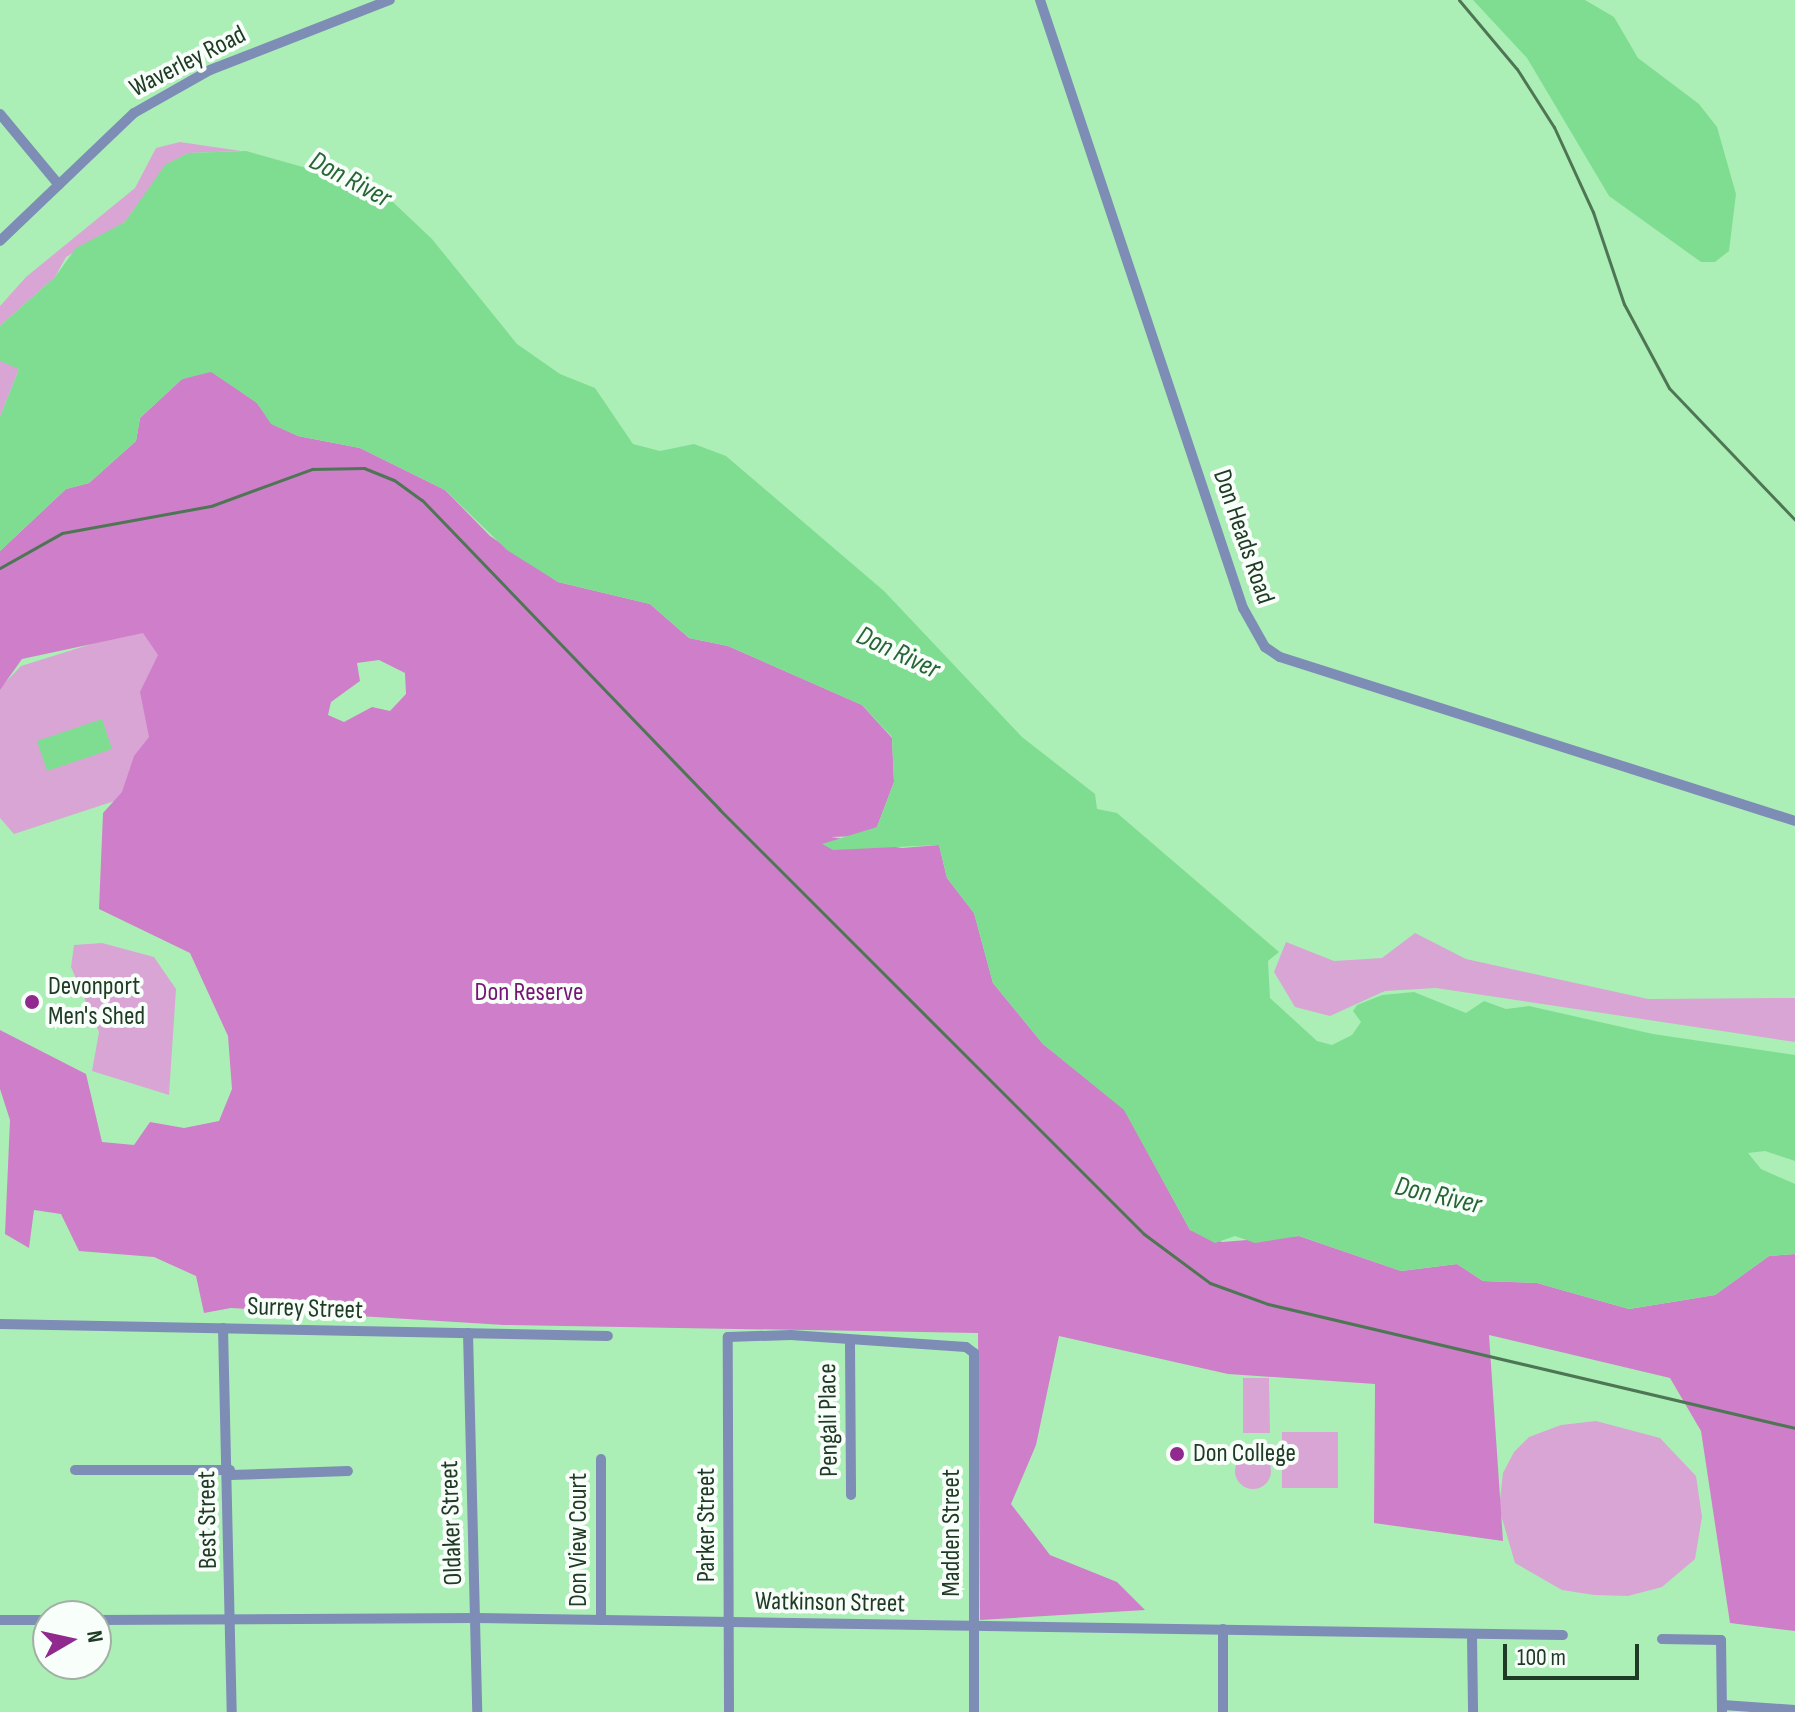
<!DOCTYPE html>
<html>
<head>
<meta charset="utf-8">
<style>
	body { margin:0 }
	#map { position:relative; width:1795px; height:1712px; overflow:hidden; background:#acefb6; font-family:"Sofia Sans Condensed",sans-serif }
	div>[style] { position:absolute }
	.green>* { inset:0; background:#d9a5d5 }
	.round { border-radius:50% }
	.forest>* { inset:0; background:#cf7eca }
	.water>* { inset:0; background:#7fdd91 }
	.street>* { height:10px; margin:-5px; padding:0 5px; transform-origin:5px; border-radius:5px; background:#7e8db5 }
	.rail>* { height:3px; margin:-1.5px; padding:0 1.5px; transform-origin:1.5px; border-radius:1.5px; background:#4e7655 }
	.dots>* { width:22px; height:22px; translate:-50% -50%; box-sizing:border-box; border:4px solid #f8fef9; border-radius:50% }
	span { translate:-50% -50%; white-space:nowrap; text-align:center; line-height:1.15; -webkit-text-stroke:8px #f8fef9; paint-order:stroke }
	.street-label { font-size:26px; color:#203b25 }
	.poi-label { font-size:26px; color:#203b25 }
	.left { translate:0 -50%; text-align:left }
	.park-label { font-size:26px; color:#771476 }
	.water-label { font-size:28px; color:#266635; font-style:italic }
	.north { position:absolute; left:32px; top:1600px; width:80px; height:80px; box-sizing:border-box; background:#f8fef9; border:2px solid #a2b0a4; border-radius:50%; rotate:81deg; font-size:22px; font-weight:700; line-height:32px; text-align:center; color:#203b25 }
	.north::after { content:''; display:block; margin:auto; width:28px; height:36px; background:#912a8f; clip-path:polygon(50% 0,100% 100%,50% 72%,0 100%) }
	.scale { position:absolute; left:1503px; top:1644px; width:136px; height:36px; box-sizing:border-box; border:4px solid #203b25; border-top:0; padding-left:10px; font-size:24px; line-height:28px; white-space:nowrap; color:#203b25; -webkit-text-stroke:6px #f8fef9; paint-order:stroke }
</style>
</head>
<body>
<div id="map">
	<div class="green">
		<i style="clip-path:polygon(180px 142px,241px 151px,188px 153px,166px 165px,125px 222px,66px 257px,55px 277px,0 326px,0 306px,26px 277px,135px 188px,156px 148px)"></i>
		<i style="clip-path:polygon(6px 359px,19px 369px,0 417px,0 361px)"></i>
		<i style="clip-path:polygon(149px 626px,173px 647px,142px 792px,14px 834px,0 818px,0 688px,21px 666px)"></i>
		<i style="clip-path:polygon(1415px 933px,1466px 959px,1648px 999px,1795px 998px,1795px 1042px,1436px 988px,1385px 991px,1330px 1016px,1295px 1007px,1274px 972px,1286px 942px,1334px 961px,1382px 958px)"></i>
		<i style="clip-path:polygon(102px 943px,154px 957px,176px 989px,169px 1095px,92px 1071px,99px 1032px,71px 967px,74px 945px)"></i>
		<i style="clip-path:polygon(1243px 1378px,1269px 1378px,1270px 1433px,1243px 1433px)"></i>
		<i style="clip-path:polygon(1596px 1421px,1660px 1438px,1696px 1476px,1702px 1517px,1695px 1559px,1662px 1587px,1628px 1596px,1594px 1595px,1562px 1590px,1515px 1563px,1499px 1508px,1503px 1473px,1514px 1452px,1529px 1437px,1561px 1425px)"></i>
		<i style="clip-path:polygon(1282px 1432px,1338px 1432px,1338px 1488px,1282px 1488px)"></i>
		<i class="round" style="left:1235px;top:1453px;width:36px;height:36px"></i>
	</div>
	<div class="forest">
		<i style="clip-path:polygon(evenodd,211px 371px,257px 403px,272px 424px,298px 436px,360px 448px,445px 490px,490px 536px,558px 582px,650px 604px,689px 638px,728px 646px,862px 705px,892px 738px,894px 782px,877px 827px,861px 836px,831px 837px,902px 848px,939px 845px,947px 878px,974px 913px,993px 983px,1043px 1044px,1124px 1109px,1190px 1230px,1222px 1242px,1299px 1236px,1401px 1271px,1457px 1264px,1483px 1281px,1537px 1283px,1629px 1309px,1715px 1295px,1769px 1256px,1795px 1254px,1795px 1631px,1730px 1623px,1701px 1431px,1670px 1378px,1489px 1335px,1503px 1541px,1374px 1523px,1375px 1384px,1228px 1374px,1059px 1336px,1036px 1445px,1011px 1504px,1050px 1555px,1117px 1582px,1145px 1610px,980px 1620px,978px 1333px,504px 1325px,231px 1308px,204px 1313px,196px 1276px,154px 1257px,79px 1251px,61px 1214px,34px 1210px,29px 1248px,5px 1234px,10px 1120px,0 1089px,0 1030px,86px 1074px,102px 1142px,134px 1145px,150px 1122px,184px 1128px,219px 1121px,232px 1089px,228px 1036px,190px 953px,99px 909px,103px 813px,122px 792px,134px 756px,149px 737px,140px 692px,158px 655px,143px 633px,22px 659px,0 690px,0 551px,66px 489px,89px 483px,136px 441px,140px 418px,182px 379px,211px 371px,379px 660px,405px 673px,406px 694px,390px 711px,372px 707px,344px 722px,328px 715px,331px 702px,360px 681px,357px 663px,379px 660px)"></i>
	</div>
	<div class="water">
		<i style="clip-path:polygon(1473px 0,1585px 0,1614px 17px,1638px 58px,1699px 104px,1717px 127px,1736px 194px,1729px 251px,1715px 262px,1701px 262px,1609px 196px,1527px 58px)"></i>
		<i style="clip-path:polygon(246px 151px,378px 188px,432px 239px,517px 344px,560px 374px,595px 388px,633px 444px,660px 451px,694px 444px,726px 456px,760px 485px,884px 591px,1022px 737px,1095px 794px,1097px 809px,1117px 813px,1279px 952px,1268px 961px,1270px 998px,1317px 1041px,1332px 1045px,1352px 1035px,1361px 1022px,1353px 1011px,1357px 1005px,1382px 995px,1414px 992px,1466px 1013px,1484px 1001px,1506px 1009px,1529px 1006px,1653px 1034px,1795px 1055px,1795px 1161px,1765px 1151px,1748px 1153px,1761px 1169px,1795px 1184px,1795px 1254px,1769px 1256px,1715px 1295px,1629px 1309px,1537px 1283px,1483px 1281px,1457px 1264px,1401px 1271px,1299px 1236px,1255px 1243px,1235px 1236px,1215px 1243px,1190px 1230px,1124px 1110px,1043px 1044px,993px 983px,974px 913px,947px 878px,939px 845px,833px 850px,822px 844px,877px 827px,894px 782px,892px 737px,862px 705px,728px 646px,689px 638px,650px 604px,558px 582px,507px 550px,445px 490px,360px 448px,298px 436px,271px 424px,257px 403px,211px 372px,182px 379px,140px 418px,136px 441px,89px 483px,66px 489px,0 551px,0 417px,19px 369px,0 361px,0 326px,55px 277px,76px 248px,125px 222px,165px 165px,188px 153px)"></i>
		<i style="clip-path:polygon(102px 719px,112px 749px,47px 771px,37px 741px)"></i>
	</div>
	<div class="street">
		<i style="left:1040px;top:0;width:641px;rotate:71.54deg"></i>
		<i style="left:1243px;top:608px;width:45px;rotate:60.6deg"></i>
		<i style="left:1265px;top:647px;width:18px;rotate:34deg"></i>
		<i style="left:1280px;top:657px;width:540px;rotate:17.66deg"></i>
		<i style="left:0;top:114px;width:92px;rotate:50.3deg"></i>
		<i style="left:0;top:241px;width:185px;rotate:-43.7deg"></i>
		<i style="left:134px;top:113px;width:87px;rotate:-29.5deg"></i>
		<i style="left:210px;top:70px;width:193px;rotate:-21.3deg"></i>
		<i style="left:0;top:1324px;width:608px;rotate:1.13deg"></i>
		<i style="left:223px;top:1328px;width:384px;rotate:88.7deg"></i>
		<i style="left:468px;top:1333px;width:379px;rotate:88.6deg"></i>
		<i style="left:850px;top:1344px;width:151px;rotate:89.6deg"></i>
		<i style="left:601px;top:1459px;width:161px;rotate:90deg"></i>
		<i style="left:75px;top:1470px;width:155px"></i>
		<i style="left:230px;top:1475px;width:118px;rotate:-1.9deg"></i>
		<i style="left:0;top:1620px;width:48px"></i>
		<i style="left:96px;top:1620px;width:380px;rotate:-0.3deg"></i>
		<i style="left:476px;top:1618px;width:1087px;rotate:0.9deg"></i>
		<i style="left:1223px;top:1629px;width:83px;rotate:90deg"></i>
		<i style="left:1472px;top:1636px;width:76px;rotate:89.2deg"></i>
		<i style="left:1662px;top:1639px;width:59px;rotate:1deg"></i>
		<i style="left:1721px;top:1640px;width:72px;rotate:89.2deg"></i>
		<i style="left:1723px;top:1705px;width:72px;rotate:4deg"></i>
		<i style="left:729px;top:1712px;width:375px;rotate:-90.2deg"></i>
		<i style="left:728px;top:1337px;width:63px;rotate:-1.8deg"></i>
		<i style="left:791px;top:1335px;width:175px;rotate:3.9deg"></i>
		<i style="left:966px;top:1347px;width:10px;rotate:37deg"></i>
		<i style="left:974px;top:1353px;width:359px;rotate:90deg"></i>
	</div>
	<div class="rail">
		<i style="left:1459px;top:0;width:90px;rotate:50deg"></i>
		<i style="left:1517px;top:69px;width:69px;rotate:57.5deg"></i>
		<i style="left:1554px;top:127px;width:94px;rotate:65.4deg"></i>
		<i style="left:1593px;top:212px;width:97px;rotate:71.4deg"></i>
		<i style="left:1624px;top:304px;width:95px;rotate:61.8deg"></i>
		<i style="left:1669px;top:388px;width:182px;rotate:46.3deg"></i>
		<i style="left:0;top:568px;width:71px;rotate:-29.4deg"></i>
		<i style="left:62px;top:533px;width:151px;rotate:-10.3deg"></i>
		<i style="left:211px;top:506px;width:108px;rotate:-20.1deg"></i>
		<i style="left:312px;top:469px;width:52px;rotate:-1.1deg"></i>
		<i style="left:364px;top:468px;width:32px;rotate:22deg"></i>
		<i style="left:394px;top:480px;width:34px;rotate:36deg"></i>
		<i style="left:422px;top:500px;width:429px;rotate:46.1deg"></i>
		<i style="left:719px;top:809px;width:601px;rotate:45deg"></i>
		<i style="left:1144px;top:1234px;width:82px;rotate:36.6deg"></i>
		<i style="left:1210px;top:1283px;width:62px;rotate:19.9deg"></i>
		<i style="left:1268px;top:1304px;width:541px;rotate:13.24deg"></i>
	</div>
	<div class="dots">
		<i style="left:32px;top:1002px;background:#912a8f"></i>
		<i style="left:1177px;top:1454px;background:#912a8f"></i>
	</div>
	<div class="street-label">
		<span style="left:188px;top:62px;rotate:-27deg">Waverley Road</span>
		<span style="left:1243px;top:537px;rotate:71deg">Don Heads Road</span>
		<span style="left:305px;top:1309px;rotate:2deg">Surrey Street</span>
		<span style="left:829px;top:1420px;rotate:-91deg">Pengali Place</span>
		<span style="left:208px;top:1520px;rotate:-91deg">Best Street</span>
		<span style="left:452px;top:1523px;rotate:-92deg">Oldaker Street</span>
		<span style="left:707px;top:1525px;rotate:-90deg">Parker Street</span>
		<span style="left:952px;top:1533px;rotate:-90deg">Madden Street</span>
		<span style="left:579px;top:1540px;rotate:-90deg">Don View Court</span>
		<span style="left:830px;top:1603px;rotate:1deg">Watkinson Street</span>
	</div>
	<div class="poi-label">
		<span class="left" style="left:48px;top:1002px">Devonport<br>Men's Shed</span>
		<span class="left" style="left:1193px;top:1454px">Don College</span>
	</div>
	<div class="park-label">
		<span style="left:529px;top:993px">Don Reserve</span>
	</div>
	<div class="water-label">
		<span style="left:350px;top:180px;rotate:28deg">Don River</span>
		<span style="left:898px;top:653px;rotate:25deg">Don River</span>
		<span style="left:1438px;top:1196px;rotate:13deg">Don River</span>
	</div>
	<div class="north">N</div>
	<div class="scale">100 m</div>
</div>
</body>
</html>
